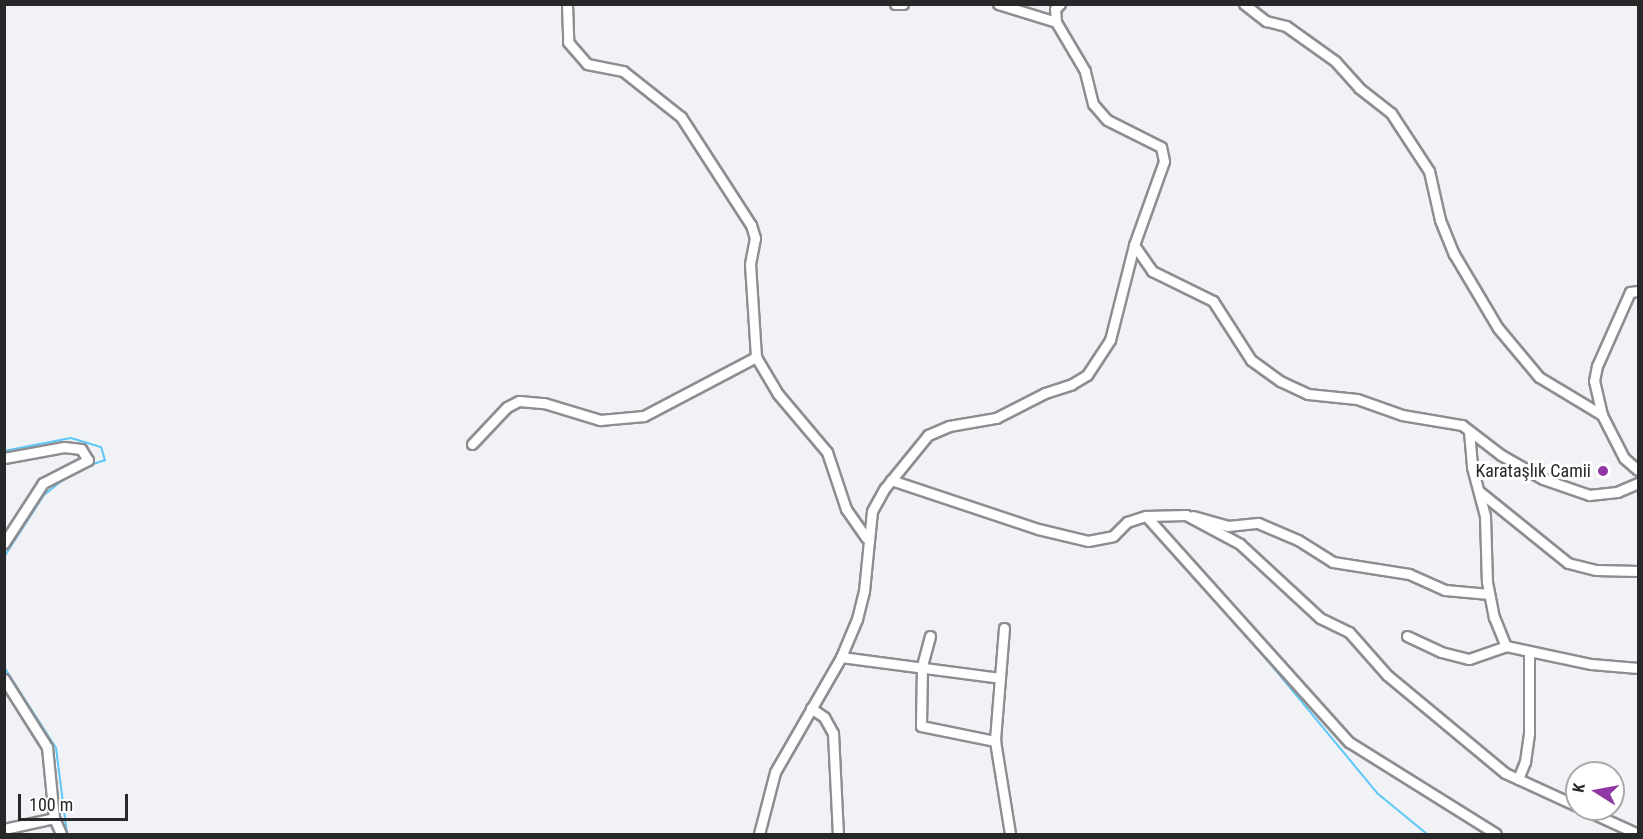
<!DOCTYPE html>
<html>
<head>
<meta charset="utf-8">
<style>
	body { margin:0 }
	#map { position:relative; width:1643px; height:839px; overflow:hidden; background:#f0f2f5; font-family:"Roboto Condensed",sans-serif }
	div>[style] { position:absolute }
	.stream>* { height:2px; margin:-1px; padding:0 1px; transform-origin:1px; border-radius:1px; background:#5dc7f8 }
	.roads { filter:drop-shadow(2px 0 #8c8e91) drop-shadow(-2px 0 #8c8e91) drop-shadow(0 2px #8c8e91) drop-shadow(0 -2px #8c8e91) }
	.minor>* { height:9px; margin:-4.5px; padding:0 4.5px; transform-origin:4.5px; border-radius:4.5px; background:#fff }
	.dots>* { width:16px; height:16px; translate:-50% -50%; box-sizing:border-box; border:3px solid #fff; border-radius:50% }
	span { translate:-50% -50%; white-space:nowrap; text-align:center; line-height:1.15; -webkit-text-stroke:6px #fff; paint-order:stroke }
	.poi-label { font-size:18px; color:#272829 }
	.right { translate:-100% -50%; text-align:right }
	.frame { position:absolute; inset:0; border:6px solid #272829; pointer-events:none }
	.north { position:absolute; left:1565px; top:761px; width:60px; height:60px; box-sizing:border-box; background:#fff; border:2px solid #a9a9a9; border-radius:50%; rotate:281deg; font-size:16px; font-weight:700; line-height:24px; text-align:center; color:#272829 }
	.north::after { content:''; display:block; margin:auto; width:21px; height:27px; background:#8f38a4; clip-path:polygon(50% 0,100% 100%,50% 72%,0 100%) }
	.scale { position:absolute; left:18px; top:794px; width:110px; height:27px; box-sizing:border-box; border:3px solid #272829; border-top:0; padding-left:8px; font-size:18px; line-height:21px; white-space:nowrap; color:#272829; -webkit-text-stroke:4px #fff; paint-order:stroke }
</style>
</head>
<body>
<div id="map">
	<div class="stream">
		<i style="left:4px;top:451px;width:68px;rotate:-11deg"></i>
		<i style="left:71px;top:438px;width:31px;rotate:17deg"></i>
		<i style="left:101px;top:447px;width:14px;rotate:73deg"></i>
		<i style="left:105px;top:460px;width:24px;rotate:161deg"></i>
		<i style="left:1150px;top:529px;width:169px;rotate:48.1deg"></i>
		<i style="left:1263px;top:655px;width:179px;rotate:50.4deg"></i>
		<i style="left:1377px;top:793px;width:65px;rotate:39.4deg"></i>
		<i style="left:4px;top:557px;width:74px;rotate:-57.2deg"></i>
		<i style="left:44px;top:495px;width:35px;rotate:-39deg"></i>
		<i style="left:4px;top:667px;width:96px;rotate:57.3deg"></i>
		<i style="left:56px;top:748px;width:87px;rotate:82.7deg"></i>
	</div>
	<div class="roads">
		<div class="minor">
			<i style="left:567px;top:4px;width:38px;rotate:88deg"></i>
			<i style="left:568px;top:42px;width:29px;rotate:49deg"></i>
			<i style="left:587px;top:64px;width:37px;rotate:11deg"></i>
			<i style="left:623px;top:71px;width:74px;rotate:38.4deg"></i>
			<i style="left:681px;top:117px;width:129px;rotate:57.1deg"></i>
			<i style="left:751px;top:225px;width:14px;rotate:73deg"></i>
			<i style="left:755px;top:238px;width:26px;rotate:101deg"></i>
			<i style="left:750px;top:264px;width:93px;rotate:86.3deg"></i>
			<i style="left:756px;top:357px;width:43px;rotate:59.3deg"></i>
			<i style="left:778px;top:394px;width:76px;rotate:49.8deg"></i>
			<i style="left:827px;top:452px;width:60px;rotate:71.6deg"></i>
			<i style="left:846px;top:509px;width:35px;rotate:55deg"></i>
			<i style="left:895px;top:4px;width:8px"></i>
			<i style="left:998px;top:4px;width:61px;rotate:17.2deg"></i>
			<i style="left:1244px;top:4px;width:28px;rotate:38deg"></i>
			<i style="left:1266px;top:21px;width:21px;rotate:14deg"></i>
			<i style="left:1286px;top:26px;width:60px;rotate:35.5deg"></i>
			<i style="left:1335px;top:61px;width:36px;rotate:48deg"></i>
			<i style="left:1359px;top:88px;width:41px;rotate:38deg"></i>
			<i style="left:1391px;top:113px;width:69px;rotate:56.8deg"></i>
			<i style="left:1429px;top:171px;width:50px;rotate:77.3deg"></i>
			<i style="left:1440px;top:220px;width:37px;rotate:68deg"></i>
			<i style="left:1454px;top:254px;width:86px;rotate:59.3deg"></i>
			<i style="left:1498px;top:328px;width:64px;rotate:50.1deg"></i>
			<i style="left:1539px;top:377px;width:74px;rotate:31.1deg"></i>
			<i style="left:1602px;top:415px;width:48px;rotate:62.9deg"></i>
			<i style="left:1624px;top:458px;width:18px;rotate:41deg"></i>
			<i style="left:1134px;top:245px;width:32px;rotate:55deg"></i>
			<i style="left:1152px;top:271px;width:68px;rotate:26.2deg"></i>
			<i style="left:1213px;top:301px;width:70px;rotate:57.2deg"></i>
			<i style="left:1251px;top:360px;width:36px;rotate:36deg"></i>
			<i style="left:1280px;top:381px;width:31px;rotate:25deg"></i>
			<i style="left:1308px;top:394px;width:49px;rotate:5.8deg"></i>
			<i style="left:1357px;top:399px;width:48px;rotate:19.6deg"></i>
			<i style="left:1402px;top:415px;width:61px;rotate:9.5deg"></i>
			<i style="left:1462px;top:425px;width:49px;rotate:37.6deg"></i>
			<i style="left:1501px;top:455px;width:48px;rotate:29.7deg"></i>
			<i style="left:1543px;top:479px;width:49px;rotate:19.2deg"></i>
			<i style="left:1589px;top:495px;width:28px;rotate:-6deg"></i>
			<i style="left:1617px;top:492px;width:23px;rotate:-23deg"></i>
			<i style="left:1602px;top:415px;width:35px;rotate:-103deg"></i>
			<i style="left:1594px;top:381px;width:15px;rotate:-79deg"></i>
			<i style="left:1597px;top:366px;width:81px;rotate:-66deg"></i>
			<i style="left:1630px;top:292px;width:8px;rotate:-7deg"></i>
			<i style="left:1469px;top:431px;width:36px;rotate:85deg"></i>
			<i style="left:1472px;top:467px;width:51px;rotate:75.1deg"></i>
			<i style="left:1485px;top:516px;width:66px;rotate:88.3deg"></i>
			<i style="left:1487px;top:582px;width:36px;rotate:79deg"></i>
			<i style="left:1494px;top:617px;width:31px;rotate:68deg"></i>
			<i style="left:472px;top:444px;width:51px;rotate:-46.6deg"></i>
			<i style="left:507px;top:407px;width:13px;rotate:-27deg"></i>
			<i style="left:519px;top:401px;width:25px;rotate:5deg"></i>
			<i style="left:544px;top:403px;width:59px;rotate:16.9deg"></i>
			<i style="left:600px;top:420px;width:44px;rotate:-5.2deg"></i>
			<i style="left:644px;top:416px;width:127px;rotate:-27.8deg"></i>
			<i style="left:4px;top:458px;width:61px;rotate:-10.4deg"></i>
			<i style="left:64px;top:447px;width:17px;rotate:7deg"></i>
			<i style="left:81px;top:449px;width:13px;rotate:58deg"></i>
			<i style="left:88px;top:460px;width:51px;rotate:152.9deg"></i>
			<i style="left:43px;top:483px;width:72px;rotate:123deg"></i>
			<i style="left:891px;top:480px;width:155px;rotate:18.4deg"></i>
			<i style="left:1038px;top:529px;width:51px;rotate:13.5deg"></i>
			<i style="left:1088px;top:541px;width:25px;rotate:-11deg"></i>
			<i style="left:1113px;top:536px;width:20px;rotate:-45deg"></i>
			<i style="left:1127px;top:522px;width:20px;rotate:-18deg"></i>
			<i style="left:1146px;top:516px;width:40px;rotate:-1.4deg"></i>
			<i style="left:1186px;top:515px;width:61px;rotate:28.2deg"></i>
			<i style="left:1240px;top:544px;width:109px;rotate:42.8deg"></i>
			<i style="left:1320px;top:618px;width:32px;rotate:26deg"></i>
			<i style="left:1349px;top:632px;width:57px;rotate:48.5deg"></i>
			<i style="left:1387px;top:675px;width:153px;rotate:39.7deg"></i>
			<i style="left:1505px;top:773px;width:79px;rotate:24.6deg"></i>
			<i style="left:1480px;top:492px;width:113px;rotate:38.9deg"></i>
			<i style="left:1568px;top:563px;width:29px;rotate:14deg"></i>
			<i style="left:1596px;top:570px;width:42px;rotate:1.4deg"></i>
			<i style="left:1146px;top:516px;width:304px;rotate:48.1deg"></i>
			<i style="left:1349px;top:742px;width:173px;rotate:32deg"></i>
			<i style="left:1193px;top:516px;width:36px;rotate:16deg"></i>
			<i style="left:1228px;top:526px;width:30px;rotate:-6deg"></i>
			<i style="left:1258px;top:523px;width:43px;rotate:23deg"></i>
			<i style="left:1298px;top:540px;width:41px;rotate:32.2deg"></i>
			<i style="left:1333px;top:562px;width:77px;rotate:9deg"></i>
			<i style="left:1409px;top:574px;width:39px;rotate:24deg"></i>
			<i style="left:1445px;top:590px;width:44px;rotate:5.2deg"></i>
			<i style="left:1004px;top:628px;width:113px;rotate:94.6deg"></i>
			<i style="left:995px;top:741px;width:94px;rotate:80.8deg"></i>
			<i style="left:930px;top:636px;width:31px;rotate:105deg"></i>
			<i style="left:922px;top:666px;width:60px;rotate:91deg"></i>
			<i style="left:921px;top:726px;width:76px;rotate:11.5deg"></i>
			<i style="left:1407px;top:636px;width:38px;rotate:25deg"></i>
			<i style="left:1441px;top:652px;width:29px;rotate:14deg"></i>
			<i style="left:1469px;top:659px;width:39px;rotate:-19deg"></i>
			<i style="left:1506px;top:646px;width:87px;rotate:12deg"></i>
			<i style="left:1591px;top:664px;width:47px;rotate:4.9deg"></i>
			<i style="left:841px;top:657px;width:160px;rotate:7.5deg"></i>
			<i style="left:4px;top:679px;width:80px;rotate:57.7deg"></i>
			<i style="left:47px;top:747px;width:71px;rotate:84.4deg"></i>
			<i style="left:54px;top:818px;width:17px;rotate:66deg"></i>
			<i style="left:811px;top:708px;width:16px;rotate:35deg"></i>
			<i style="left:824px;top:717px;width:18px;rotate:61deg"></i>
			<i style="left:833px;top:733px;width:101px;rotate:87.2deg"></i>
			<i style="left:1518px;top:779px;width:18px;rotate:-68deg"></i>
			<i style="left:1525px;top:762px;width:29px;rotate:-82deg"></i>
			<i style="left:1529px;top:733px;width:82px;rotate:-90deg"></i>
			<i style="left:1583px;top:809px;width:60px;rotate:24.4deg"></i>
			<i style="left:4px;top:829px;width:51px;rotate:-12.4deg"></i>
			<i style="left:759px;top:834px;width:64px;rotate:-75.5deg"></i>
			<i style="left:775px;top:772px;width:133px;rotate:-60.1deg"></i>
			<i style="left:841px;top:657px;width:41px;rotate:-67.2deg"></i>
			<i style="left:857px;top:619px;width:29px;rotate:-76deg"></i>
			<i style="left:864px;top:591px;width:80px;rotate:-84.3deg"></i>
			<i style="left:872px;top:511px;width:26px;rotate:-61deg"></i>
			<i style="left:885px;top:488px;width:68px;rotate:-50.9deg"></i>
			<i style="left:928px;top:435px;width:23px;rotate:-23deg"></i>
			<i style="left:949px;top:426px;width:48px;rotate:-9.7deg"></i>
			<i style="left:996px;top:418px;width:55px;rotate:-27deg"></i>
			<i style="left:1045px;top:393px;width:28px;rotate:-18deg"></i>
			<i style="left:1072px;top:384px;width:17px;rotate:-31deg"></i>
			<i style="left:1087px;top:375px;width:42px;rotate:-56.7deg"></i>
			<i style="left:1110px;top:340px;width:98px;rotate:-75.8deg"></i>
			<i style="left:1134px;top:245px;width:89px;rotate:-70.3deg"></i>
			<i style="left:1164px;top:161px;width:14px;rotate:-102deg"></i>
			<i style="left:1161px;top:147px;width:60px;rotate:-153.4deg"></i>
			<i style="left:1107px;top:120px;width:21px;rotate:-131deg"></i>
			<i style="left:1093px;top:104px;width:34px;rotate:-104deg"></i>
			<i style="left:1085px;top:71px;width:57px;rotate:-120.6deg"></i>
			<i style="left:1056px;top:22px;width:13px;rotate:-94deg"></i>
			<i style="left:1055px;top:9px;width:7px;rotate:-45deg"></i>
		</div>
	</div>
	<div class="dots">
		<i style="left:1603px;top:471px;background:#8f38a4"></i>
	</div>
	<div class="poi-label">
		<span class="right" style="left:1591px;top:471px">Karataşlık Camii</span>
	</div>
	<div class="frame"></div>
	<div class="north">K</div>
	<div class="scale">100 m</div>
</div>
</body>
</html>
